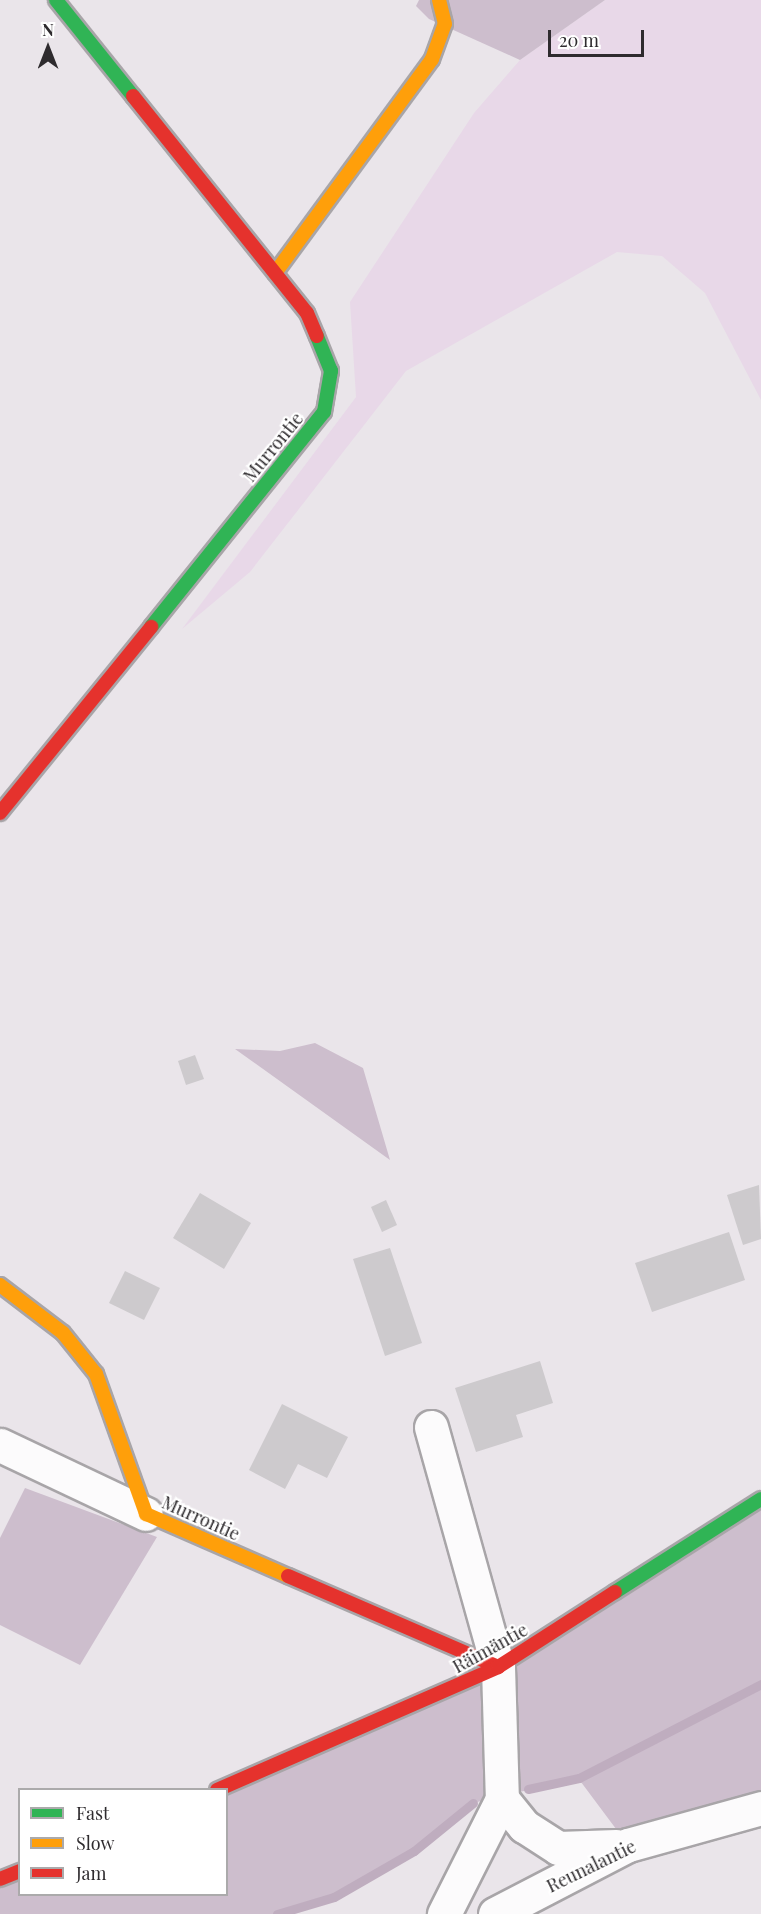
<!DOCTYPE html>
<html>
<head>
<meta charset="utf-8">
<style>
	body { margin:0 }
	#map { position:relative; width:761px; height:1914px; overflow:hidden; background:#eae5ea; font-family:"Playfair Display",serif }
	div>[style] { position:absolute }
	.green>* { inset:0; background:#e8d8e8 }
	.forest>* { inset:0; background:#cdbecd }
	.stream>* { height:9px; margin:-4.5px; padding:0 4.5px; transform-origin:4.5px; border-radius:4.5px; background:#bfadbf }
	.building>* { inset:0; background:#cdcacd }
	.roads { filter:drop-shadow(2px 0 #a8a5a8) drop-shadow(-2px 0 #a8a5a8) drop-shadow(0 2px #a8a5a8) drop-shadow(0 -2px #a8a5a8) }
	.street>* { height:33px; margin:-16.5px; padding:0 16.5px; transform-origin:16.5px; border-radius:16.5px; background:#fcfbfc }
	.fast>* { height:14px; margin:-7px; padding:0 7px; transform-origin:7px; border-radius:7px; background:#30b455 }
	.slow>* { height:14px; margin:-7px; padding:0 7px; transform-origin:7px; border-radius:7px; background:#ff9f0a }
	.jam>* { height:14px; margin:-7px; padding:0 7px; transform-origin:7px; border-radius:7px; background:#e5322d }
	span { translate:-50% -50%; white-space:nowrap; text-align:center; line-height:1.15; -webkit-text-stroke:4.5px #fff; paint-order:stroke }
	.street-label { font-size:18px; color:#2e2b2e }
	.legend { position:absolute; left:18px; top:1788px; width:210px; height:108px; box-sizing:border-box; background:#fff; border:2px solid #abaaab; margin:0; padding:8px 10px; list-style:none; font-size:18px; color:#2e2b2e }
	.legend li { display:flex; align-items:center; gap:12px; height:30px }
	.legend b { width:30px; border:2px solid #abaaab }
	.north { position:absolute; left:18px; top:18px; width:60px; height:60px; -webkit-text-stroke:4px #fff; paint-order:stroke; rotate:0deg; font-size:16px; font-weight:700; line-height:24px; text-align:center; color:#2e2b2e }
	.north::after { content:''; display:block; margin:auto; width:21px; height:27px; background:#2e2b2e; clip-path:polygon(50% 0,100% 100%,50% 72%,0 100%) }
	.scale { position:absolute; left:548px; top:30px; width:96px; height:27px; box-sizing:border-box; border:3px solid #2e2b2e; border-top:0; padding-left:8px; font-size:18px; line-height:21px; white-space:nowrap; color:#2e2b2e; -webkit-text-stroke:4px #fff; paint-order:stroke }
</style>
</head>
<body>
<div id="map">
	<div class="green">
		<i style="clip-path:polygon(605px 0,761px 0,761px 400px,705px 293px,662px 256px,617px 252px,406px 371px,250px 572px,182px 629px,356px 397px,350px 302px,474px 113px,520px 60px)"></i>
	</div>
	<div class="forest">
		<i style="clip-path:polygon(419px 0,605px 0,520px 60px,429px 19px,416px 6px)"></i>
		<i style="clip-path:polygon(315px 1043px,363px 1068px,390px 1160px,235px 1049px,280px 1051px)"></i>
		<i style="clip-path:polygon(25px 1488px,157px 1537px,80px 1665px,0 1625px,0 1538px)"></i>
		<i style="clip-path:polygon(761px 1499px,761px 1808px,628px 1845px,578px 1778px,473px 1803px,414px 1851px,334px 1897px,277px 1914px,0 1914px,0 1879px,19px 1871px,20px 1894px,226px 1894px,226px 1790px,405px 1712px)"></i>
	</div>
	<div class="stream">
		<i style="left:528px;top:1789px;width:52px;rotate:-12.2deg"></i>
		<i style="left:579px;top:1778px;width:205px;rotate:-27.3deg"></i>
		<i style="left:277px;top:1914px;width:59px;rotate:-16.6deg"></i>
		<i style="left:334px;top:1897px;width:92px;rotate:-29.9deg"></i>
		<i style="left:414px;top:1851px;width:76px;rotate:-39.1deg"></i>
	</div>
	<div class="building">
		<i style="clip-path:polygon(195px 1055px,204px 1079px,186px 1085px,178px 1061px)"></i>
		<i style="clip-path:polygon(759px 1185px,761px 1239px,743px 1245px,727px 1195px)"></i>
		<i style="clip-path:polygon(200px 1193px,251px 1223px,224px 1269px,173px 1238px)"></i>
		<i style="clip-path:polygon(386px 1200px,397px 1225px,382px 1232px,371px 1207px)"></i>
		<i style="clip-path:polygon(729px 1232px,745px 1280px,652px 1312px,635px 1263px)"></i>
		<i style="clip-path:polygon(390px 1248px,422px 1343px,385px 1356px,353px 1259px)"></i>
		<i style="clip-path:polygon(125px 1271px,160px 1288px,144px 1320px,109px 1303px)"></i>
		<i style="clip-path:polygon(540px 1361px,553px 1403px,516px 1415px,523px 1437px,476px 1452px,455px 1388px)"></i>
		<i style="clip-path:polygon(282px 1404px,348px 1437px,327px 1478px,298px 1464px,285px 1489px,249px 1470px)"></i>
	</div>
	<div class="roads">
		<div class="street">
			<i style="left:431px;top:1427px;width:249px;rotate:74.4deg"></i>
			<i style="left:498px;top:1667px;width:132px;rotate:88.3deg"></i>
			<i style="left:502px;top:1799px;width:129px;rotate:116.8deg"></i>
			<i style="left:0;top:1445px;width:161px;rotate:25.3deg"></i>
			<i style="left:502px;top:1799px;width:35px;rotate:51deg"></i>
			<i style="left:524px;top:1826px;width:40px;rotate:32.9deg"></i>
			<i style="left:558px;top:1848px;width:58px;rotate:-2deg"></i>
			<i style="left:495px;top:1914px;width:150px;rotate:-27.4deg"></i>
			<i style="left:628px;top:1845px;width:138px;rotate:-15.5deg"></i>
		</div>
		<div class="fast">
			<i style="left:56px;top:0;width:123px;rotate:51.3deg"></i>
			<i style="left:151px;top:627px;width:276px;rotate:-51.2deg"></i>
			<i style="left:324px;top:412px;width:42px;rotate:-80.3deg"></i>
			<i style="left:331px;top:371px;width:38px;rotate:-112deg"></i>
			<i style="left:615px;top:1592px;width:173px;rotate:-32.5deg"></i>
		</div>
		<div class="slow">
			<i style="left:275px;top:273px;width:265px;rotate:-53.7deg"></i>
			<i style="left:432px;top:59px;width:37px;rotate:-70deg"></i>
			<i style="left:445px;top:24px;width:25px;rotate:-104deg"></i>
			<i style="left:0;top:1285px;width:79px;rotate:37.3deg"></i>
			<i style="left:63px;top:1333px;width:53px;rotate:51.2deg"></i>
			<i style="left:96px;top:1374px;width:149px;rotate:70.3deg"></i>
			<i style="left:146px;top:1514px;width:155px;rotate:23.6deg"></i>
		</div>
		<div class="jam">
			<i style="left:133px;top:96px;width:278px;rotate:51.3deg"></i>
			<i style="left:307px;top:313px;width:25px;rotate:67deg"></i>
			<i style="left:0;top:813px;width:240px;rotate:-50.9deg"></i>
			<i style="left:288px;top:1576px;width:229px;rotate:23.4deg"></i>
			<i style="left:217px;top:1790px;width:307px;rotate:-23.6deg"></i>
			<i style="left:498px;top:1667px;width:139px;rotate:-32.7deg"></i>
			<i style="left:0;top:1879px;width:22px;rotate:-22deg"></i>
		</div>
	</div>
	<div class="street-label">
		<span style="left:273px;top:447px;rotate:-51deg">Murrontie</span>
		<span style="left:201px;top:1518px;rotate:24deg">Murrontie</span>
		<span style="left:490px;top:1648px;rotate:-29deg">Räimäntie</span>
		<span style="left:591px;top:1866px;rotate:-26deg">Reunalantie</span>
	</div>
	<ul class="legend">
	<li><b style="height:8px;background:#30b455"></b>Fast</li>
	<li><b style="height:8px;background:#ff9f0a"></b>Slow</li>
	<li><b style="height:8px;background:#e5322d"></b>Jam</li>
	</ul>
	<div class="north">N</div>
	<div class="scale">20 m</div>
</div>
</body>
</html>
